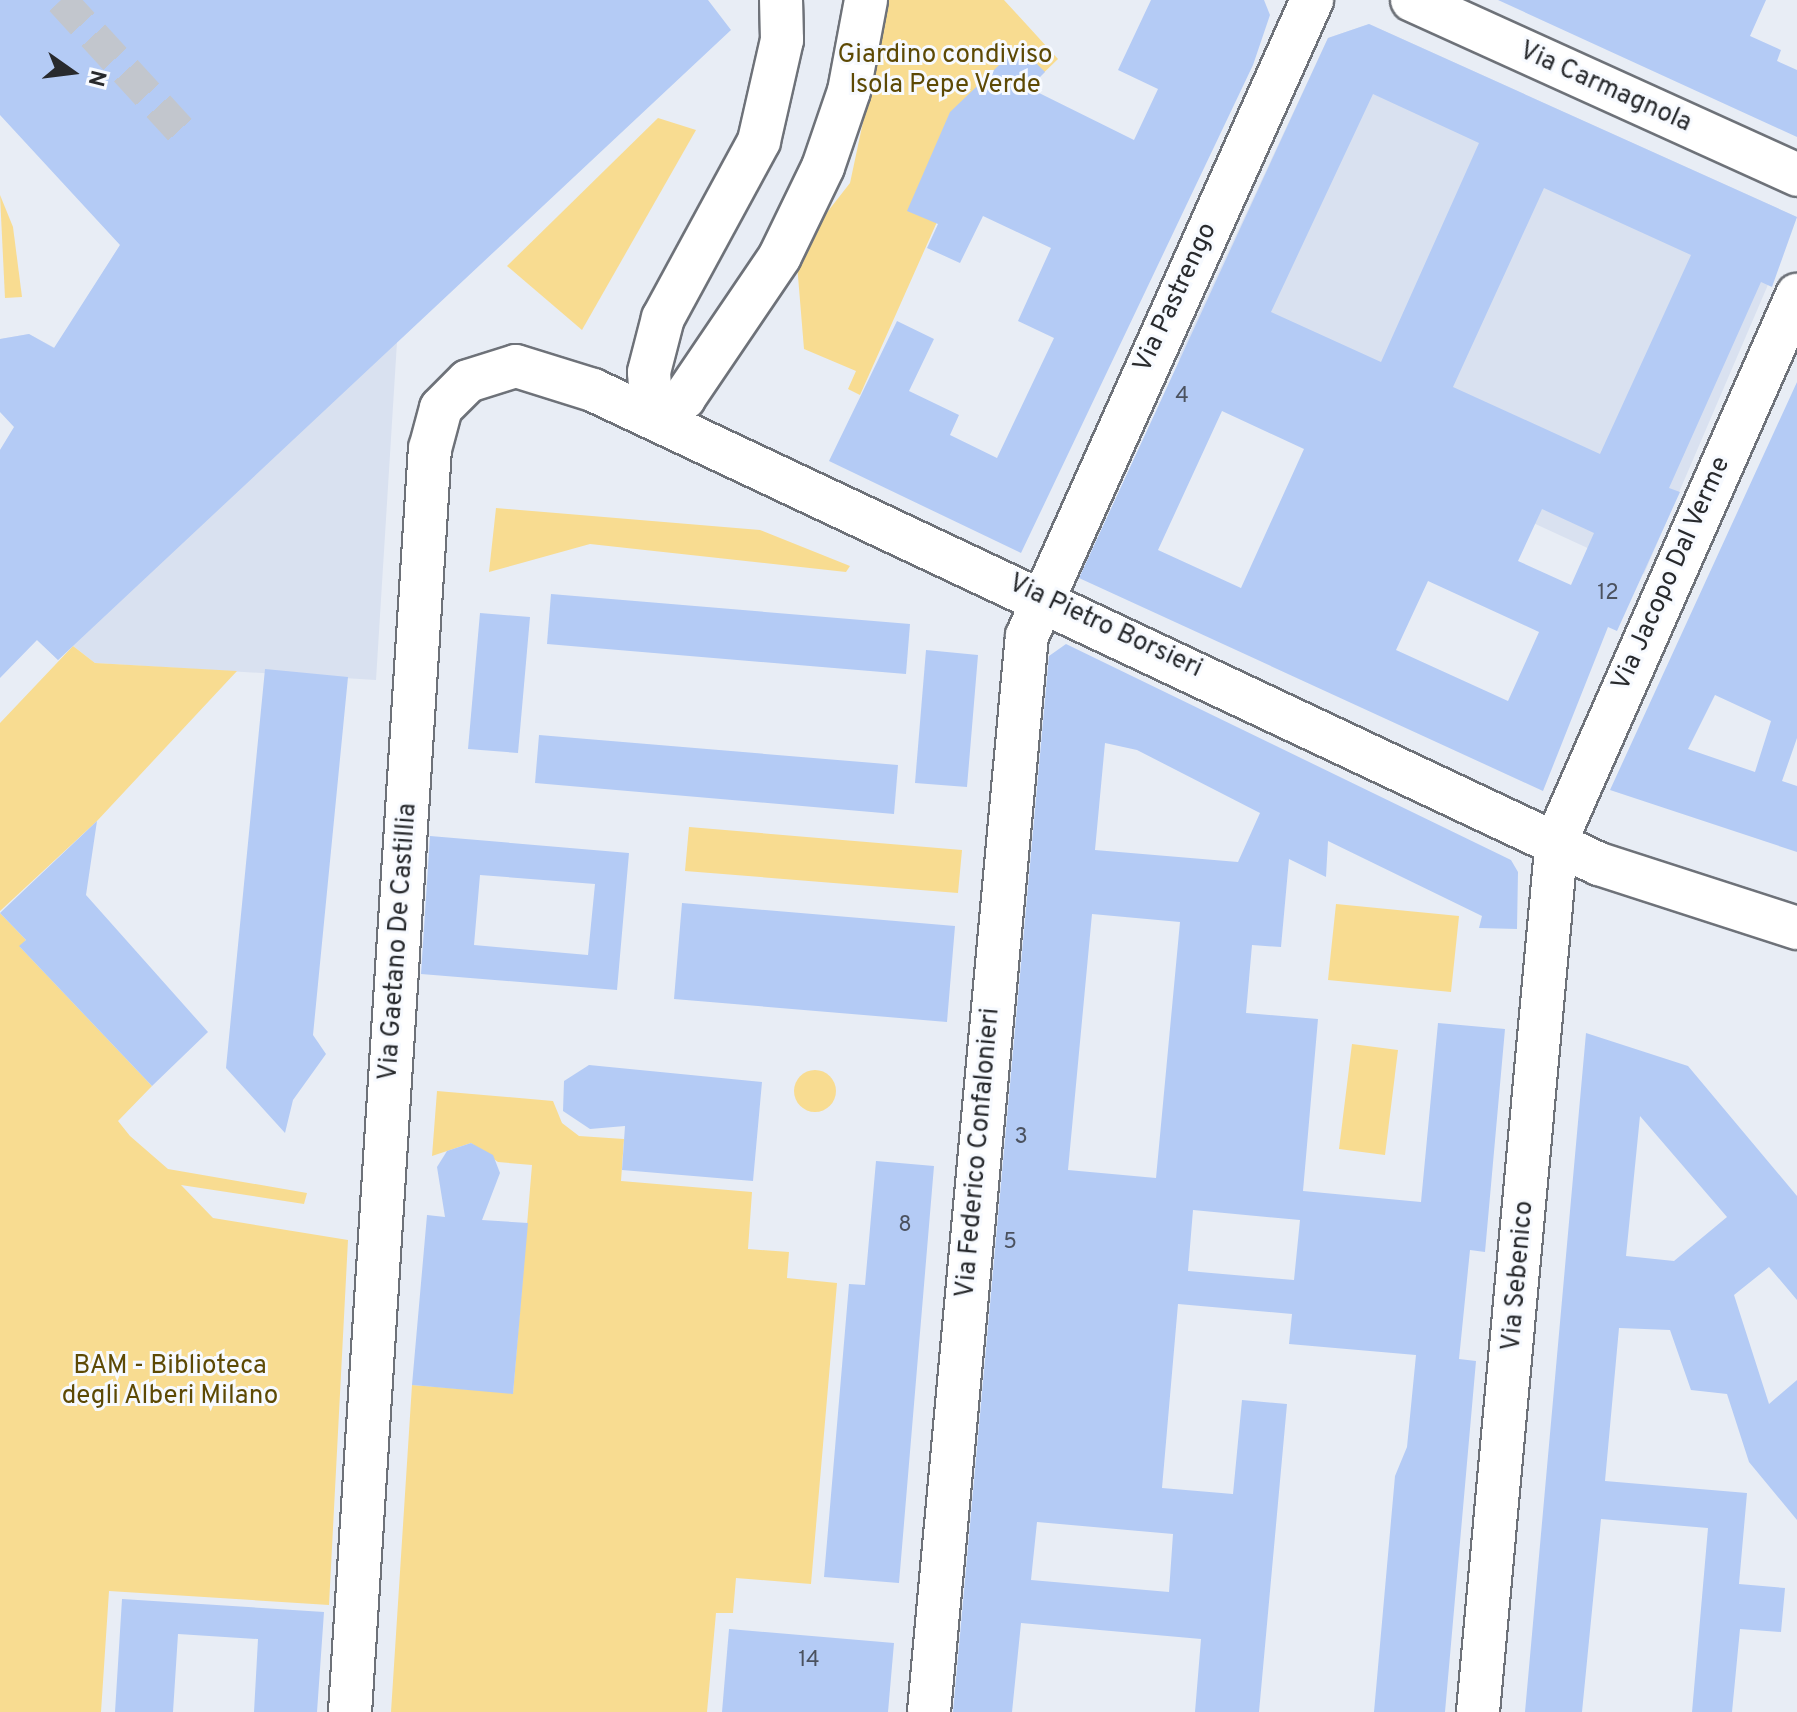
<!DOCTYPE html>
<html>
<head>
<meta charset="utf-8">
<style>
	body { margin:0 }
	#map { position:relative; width:1797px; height:1712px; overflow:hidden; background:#e8edf5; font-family:Overpass,sans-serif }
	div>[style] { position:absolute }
	.built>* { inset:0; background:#d9e1f0 }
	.green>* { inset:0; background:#f8dc91 }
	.round { border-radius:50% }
	.building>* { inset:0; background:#b4cbf5 }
	.pedestrian-tunnel>* { height:32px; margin-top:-16px; transform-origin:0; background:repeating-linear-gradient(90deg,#c2c6cd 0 32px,transparent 0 48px) }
	.roads { filter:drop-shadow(2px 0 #6e7279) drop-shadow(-2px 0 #6e7279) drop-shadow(0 2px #6e7279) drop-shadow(0 -2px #6e7279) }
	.minor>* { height:42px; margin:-21px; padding:0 21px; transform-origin:21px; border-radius:21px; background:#fff }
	span { translate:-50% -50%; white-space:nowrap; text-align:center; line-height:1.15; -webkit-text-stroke:6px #f7faff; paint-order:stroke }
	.number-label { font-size:22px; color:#4b525f }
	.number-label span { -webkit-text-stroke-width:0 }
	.park-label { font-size:26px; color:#5d4904 }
	.street-label { font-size:26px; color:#282a2d }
	.north { position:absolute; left:32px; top:32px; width:80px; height:80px; -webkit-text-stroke:6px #f7faff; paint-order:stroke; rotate:104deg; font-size:22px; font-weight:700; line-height:32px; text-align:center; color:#282a2d }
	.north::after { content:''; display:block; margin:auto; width:28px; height:36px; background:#282a2d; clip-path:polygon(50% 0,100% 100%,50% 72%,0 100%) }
</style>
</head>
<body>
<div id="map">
	<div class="built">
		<i style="clip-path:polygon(1369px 24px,1797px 217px,1644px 574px,1178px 359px,1328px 38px)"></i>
		<i style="clip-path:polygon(208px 106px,397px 342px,376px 680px,95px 663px,73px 646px,58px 660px,37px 640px,0 450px,19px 420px,0 412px,0 339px,29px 334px,55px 348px)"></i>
	</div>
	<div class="green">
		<i style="clip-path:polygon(889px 0,1004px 0,1058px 59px,973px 141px,860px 395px,848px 389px,856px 371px,804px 349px,796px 252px,850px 183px)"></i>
		<i style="clip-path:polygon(658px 118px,696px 130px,582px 330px,507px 266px)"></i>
		<i style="clip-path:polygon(0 195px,13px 227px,22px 297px,5px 298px)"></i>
		<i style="clip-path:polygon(496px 508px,760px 530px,850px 566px,846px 572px,590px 544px,489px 572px)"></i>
		<i style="clip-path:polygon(73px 646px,95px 663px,237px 671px,97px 821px,0 911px,0 723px)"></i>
		<i style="clip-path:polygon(689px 827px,962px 850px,958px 893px,685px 871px)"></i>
		<i style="clip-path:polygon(1336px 904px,1459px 916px,1451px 992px,1328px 980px)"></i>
		<i style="clip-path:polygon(0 913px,26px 940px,20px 947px,152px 1086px,118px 1121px,130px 1136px,168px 1169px,307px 1193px,304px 1204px,181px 1185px,213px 1218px,348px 1240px,329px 1605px,109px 1591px,101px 1712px,0 1712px)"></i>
		<i style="clip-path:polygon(1352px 1044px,1398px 1050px,1385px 1155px,1339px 1149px)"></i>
		<i class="round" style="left:794px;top:1070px;width:42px;height:42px"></i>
		<i style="clip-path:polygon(437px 1091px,553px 1101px,562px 1123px,579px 1136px,624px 1139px,621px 1181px,752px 1192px,748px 1249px,789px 1252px,787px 1278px,837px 1283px,811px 1584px,736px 1578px,733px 1613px,716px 1613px,707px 1712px,391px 1712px,412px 1385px,513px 1393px,532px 1165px,498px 1162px,471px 1143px,432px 1156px)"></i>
	</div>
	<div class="building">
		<i style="clip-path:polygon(0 0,708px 0,731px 30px,58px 660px,37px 640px,0 678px,0 450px,14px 427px,0 412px,0 339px,29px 334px,54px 348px,120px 245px,0 115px)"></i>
		<i style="clip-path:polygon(1151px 0,1264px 0,1270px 15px,1253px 65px,1021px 553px,829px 461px,897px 321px,934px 339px,909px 391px,959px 415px,950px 435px,997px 458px,1054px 338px,1018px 321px,1051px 248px,983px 216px,960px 263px,927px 248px,938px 224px,907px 211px,950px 112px,1019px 46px,1045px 72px,1029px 88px,1134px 140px,1158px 89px,1118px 70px)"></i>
		<i style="clip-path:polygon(1498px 0,1766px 0,1750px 36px,1781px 50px,1777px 61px,1797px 70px,1797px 137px)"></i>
		<i style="clip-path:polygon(evenodd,1369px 24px,1797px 217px,1772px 287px,1761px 282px,1669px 488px,1680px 492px,1617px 631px,1608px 627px,1543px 791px,1079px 578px,1328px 38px,1369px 24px,1373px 94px,1479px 143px,1381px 362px,1271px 312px,1373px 94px,1369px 24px,1544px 188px,1691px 255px,1600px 454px,1453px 387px,1544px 188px,1369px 24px,1222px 411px,1304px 449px,1241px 588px,1158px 550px,1222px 411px,1369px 24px,1542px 509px,1594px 533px,1571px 585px,1518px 561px,1542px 509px,1369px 24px,1428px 581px,1539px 632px,1508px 701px,1396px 650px,1428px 581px)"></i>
		<i style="clip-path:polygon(evenodd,1797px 382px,1797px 738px,1782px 781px,1797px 786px,1797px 852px,1610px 790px,1797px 382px,1715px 695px,1771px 721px,1755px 772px,1688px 749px,1715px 695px)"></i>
		<i style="clip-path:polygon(551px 594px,910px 624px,906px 674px,547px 644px)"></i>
		<i style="clip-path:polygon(480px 613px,530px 617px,518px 753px,468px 749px)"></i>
		<i style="clip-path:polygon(evenodd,1066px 644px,1511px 860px,1518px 872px,1517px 929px,1479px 928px,1482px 916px,1328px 841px,1326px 877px,1289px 859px,1281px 947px,1252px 945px,1246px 1013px,1318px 1019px,1303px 1191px,1421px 1202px,1438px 1023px,1505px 1029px,1485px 1252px,1470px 1250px,1459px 1359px,1476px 1361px,1445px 1712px,1374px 1712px,1395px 1476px,1407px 1447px,1416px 1355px,1289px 1344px,1292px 1314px,1178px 1304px,1162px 1488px,1233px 1494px,1242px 1400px,1287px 1404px,1259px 1712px,1195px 1712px,1201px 1639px,1021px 1623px,1012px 1712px,953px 1712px,1049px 656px,1066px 644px,1105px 743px,1137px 750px,1260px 813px,1238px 862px,1095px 850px,1105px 743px,1066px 644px,1092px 914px,1180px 922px,1156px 1178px,1068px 1170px,1092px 914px,1066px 644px,1193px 1210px,1300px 1220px,1294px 1280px,1188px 1271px,1193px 1210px,1066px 644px,1037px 1522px,1173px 1534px,1169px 1592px,1031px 1580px,1037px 1522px)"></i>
		<i style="clip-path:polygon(926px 650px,978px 655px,967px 787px,915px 783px)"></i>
		<i style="clip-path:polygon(265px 669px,348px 677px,313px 1035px,326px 1054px,293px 1100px,285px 1133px,226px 1068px)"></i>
		<i style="clip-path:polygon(539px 735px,898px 765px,894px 814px,535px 783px)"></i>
		<i style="clip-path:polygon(97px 821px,86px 895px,208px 1032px,152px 1086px,19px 946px,26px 940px,0 913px)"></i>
		<i style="clip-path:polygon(evenodd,430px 836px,629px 853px,617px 990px,421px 974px,430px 836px,480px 875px,595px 884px,588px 955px,474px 945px,480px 875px)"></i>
		<i style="clip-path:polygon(682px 903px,955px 926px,947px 1022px,674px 999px)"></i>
		<i style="clip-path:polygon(evenodd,1586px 1033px,1688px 1066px,1797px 1196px,1797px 1300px,1769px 1267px,1734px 1295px,1769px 1404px,1797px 1380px,1797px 1520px,1749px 1462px,1727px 1394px,1691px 1390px,1670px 1330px,1619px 1328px,1605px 1481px,1747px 1493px,1739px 1584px,1785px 1588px,1781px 1632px,1740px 1629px,1732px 1712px,1692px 1712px,1708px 1528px,1601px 1519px,1582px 1712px,1525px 1712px,1586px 1033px,1640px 1116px,1727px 1217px,1674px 1261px,1626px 1256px,1640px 1116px)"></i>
		<i style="clip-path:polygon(589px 1065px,762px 1082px,753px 1181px,622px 1170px,625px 1126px,590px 1129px,563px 1111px,564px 1081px)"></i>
		<i style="clip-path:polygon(471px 1143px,493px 1155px,500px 1173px,482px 1220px,528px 1223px,513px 1394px,412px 1385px,427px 1215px,445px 1217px,437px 1167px,447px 1151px)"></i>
		<i style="clip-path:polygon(876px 1161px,934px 1166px,899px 1583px,824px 1577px,849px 1284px,865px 1285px)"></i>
		<i style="clip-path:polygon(122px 1599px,324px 1612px,317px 1712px,254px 1712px,258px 1639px,178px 1634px,173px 1712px,115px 1712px)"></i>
		<i style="clip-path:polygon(729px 1629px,894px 1643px,888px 1712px,722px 1712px)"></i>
	</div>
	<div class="pedestrian-tunnel">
		<i style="left:61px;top:0;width:178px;rotate:47.5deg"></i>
	</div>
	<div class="roads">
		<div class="minor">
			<i style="left:1412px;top:0;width:423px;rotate:24.4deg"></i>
			<i style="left:652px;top:416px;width:37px;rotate:-29deg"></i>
			<i style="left:684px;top:398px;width:171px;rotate:-55.9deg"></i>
			<i style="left:780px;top:256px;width:99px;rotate:-64.2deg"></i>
			<i style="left:823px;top:167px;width:80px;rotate:-71.1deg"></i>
			<i style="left:849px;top:91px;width:93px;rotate:-79.4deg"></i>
			<i style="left:652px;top:416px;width:44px;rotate:-93.9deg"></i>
			<i style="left:649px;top:372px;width:56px;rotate:-75.5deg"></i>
			<i style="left:663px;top:318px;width:201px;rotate:-61.5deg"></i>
			<i style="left:759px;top:141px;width:104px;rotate:-77.2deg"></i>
			<i style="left:782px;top:40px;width:40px;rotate:-91.4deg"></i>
			<i style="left:350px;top:1712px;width:1266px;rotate:-86.38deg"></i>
			<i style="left:430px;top:449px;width:42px;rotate:-75deg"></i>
			<i style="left:441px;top:408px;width:38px;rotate:-45deg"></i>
			<i style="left:468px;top:381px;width:50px;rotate:-17.4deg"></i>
			<i style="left:516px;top:366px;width:81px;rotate:17.3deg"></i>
			<i style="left:593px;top:390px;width:1112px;rotate:25.23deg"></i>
			<i style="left:1599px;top:864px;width:208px;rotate:17.9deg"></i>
			<i style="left:929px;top:1712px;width:1080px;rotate:-84.8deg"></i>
			<i style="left:1027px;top:636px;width:697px;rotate:-65.86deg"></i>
			<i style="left:1478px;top:1712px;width:877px;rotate:-84.83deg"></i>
			<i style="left:1557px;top:839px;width:595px;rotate:-66.19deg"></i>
		</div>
	</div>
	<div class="number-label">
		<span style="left:1182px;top:397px">4</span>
		<span style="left:1608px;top:594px">12</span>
		<span style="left:1021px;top:1138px">3</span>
		<span style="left:905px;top:1226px">8</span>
		<span style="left:1010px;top:1243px">5</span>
		<span style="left:809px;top:1661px">14</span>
	</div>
	<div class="park-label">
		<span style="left:945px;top:71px">Giardino condiviso<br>Isola Pepe Verde</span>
		<span style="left:170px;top:1382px">BAM - Biblioteca<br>degli Alberi Milano</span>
	</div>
	<div class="street-label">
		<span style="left:1605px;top:88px;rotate:24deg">Via Carmagnola</span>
		<span style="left:1176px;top:298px;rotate:-65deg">Via Pastrengo</span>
		<span style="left:1672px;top:574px;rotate:-66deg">Via Jacopo Dal Verme</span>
		<span style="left:1105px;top:627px;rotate:25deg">Via Pietro Borsieri</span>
		<span style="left:399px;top:942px;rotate:-86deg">Via Gaetano De Castillia</span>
		<span style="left:979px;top:1153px;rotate:-85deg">Via Federico Confalonieri</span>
		<span style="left:1519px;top:1276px;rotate:-85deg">Via Sebenico</span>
	</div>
	<div class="north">N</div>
</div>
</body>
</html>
